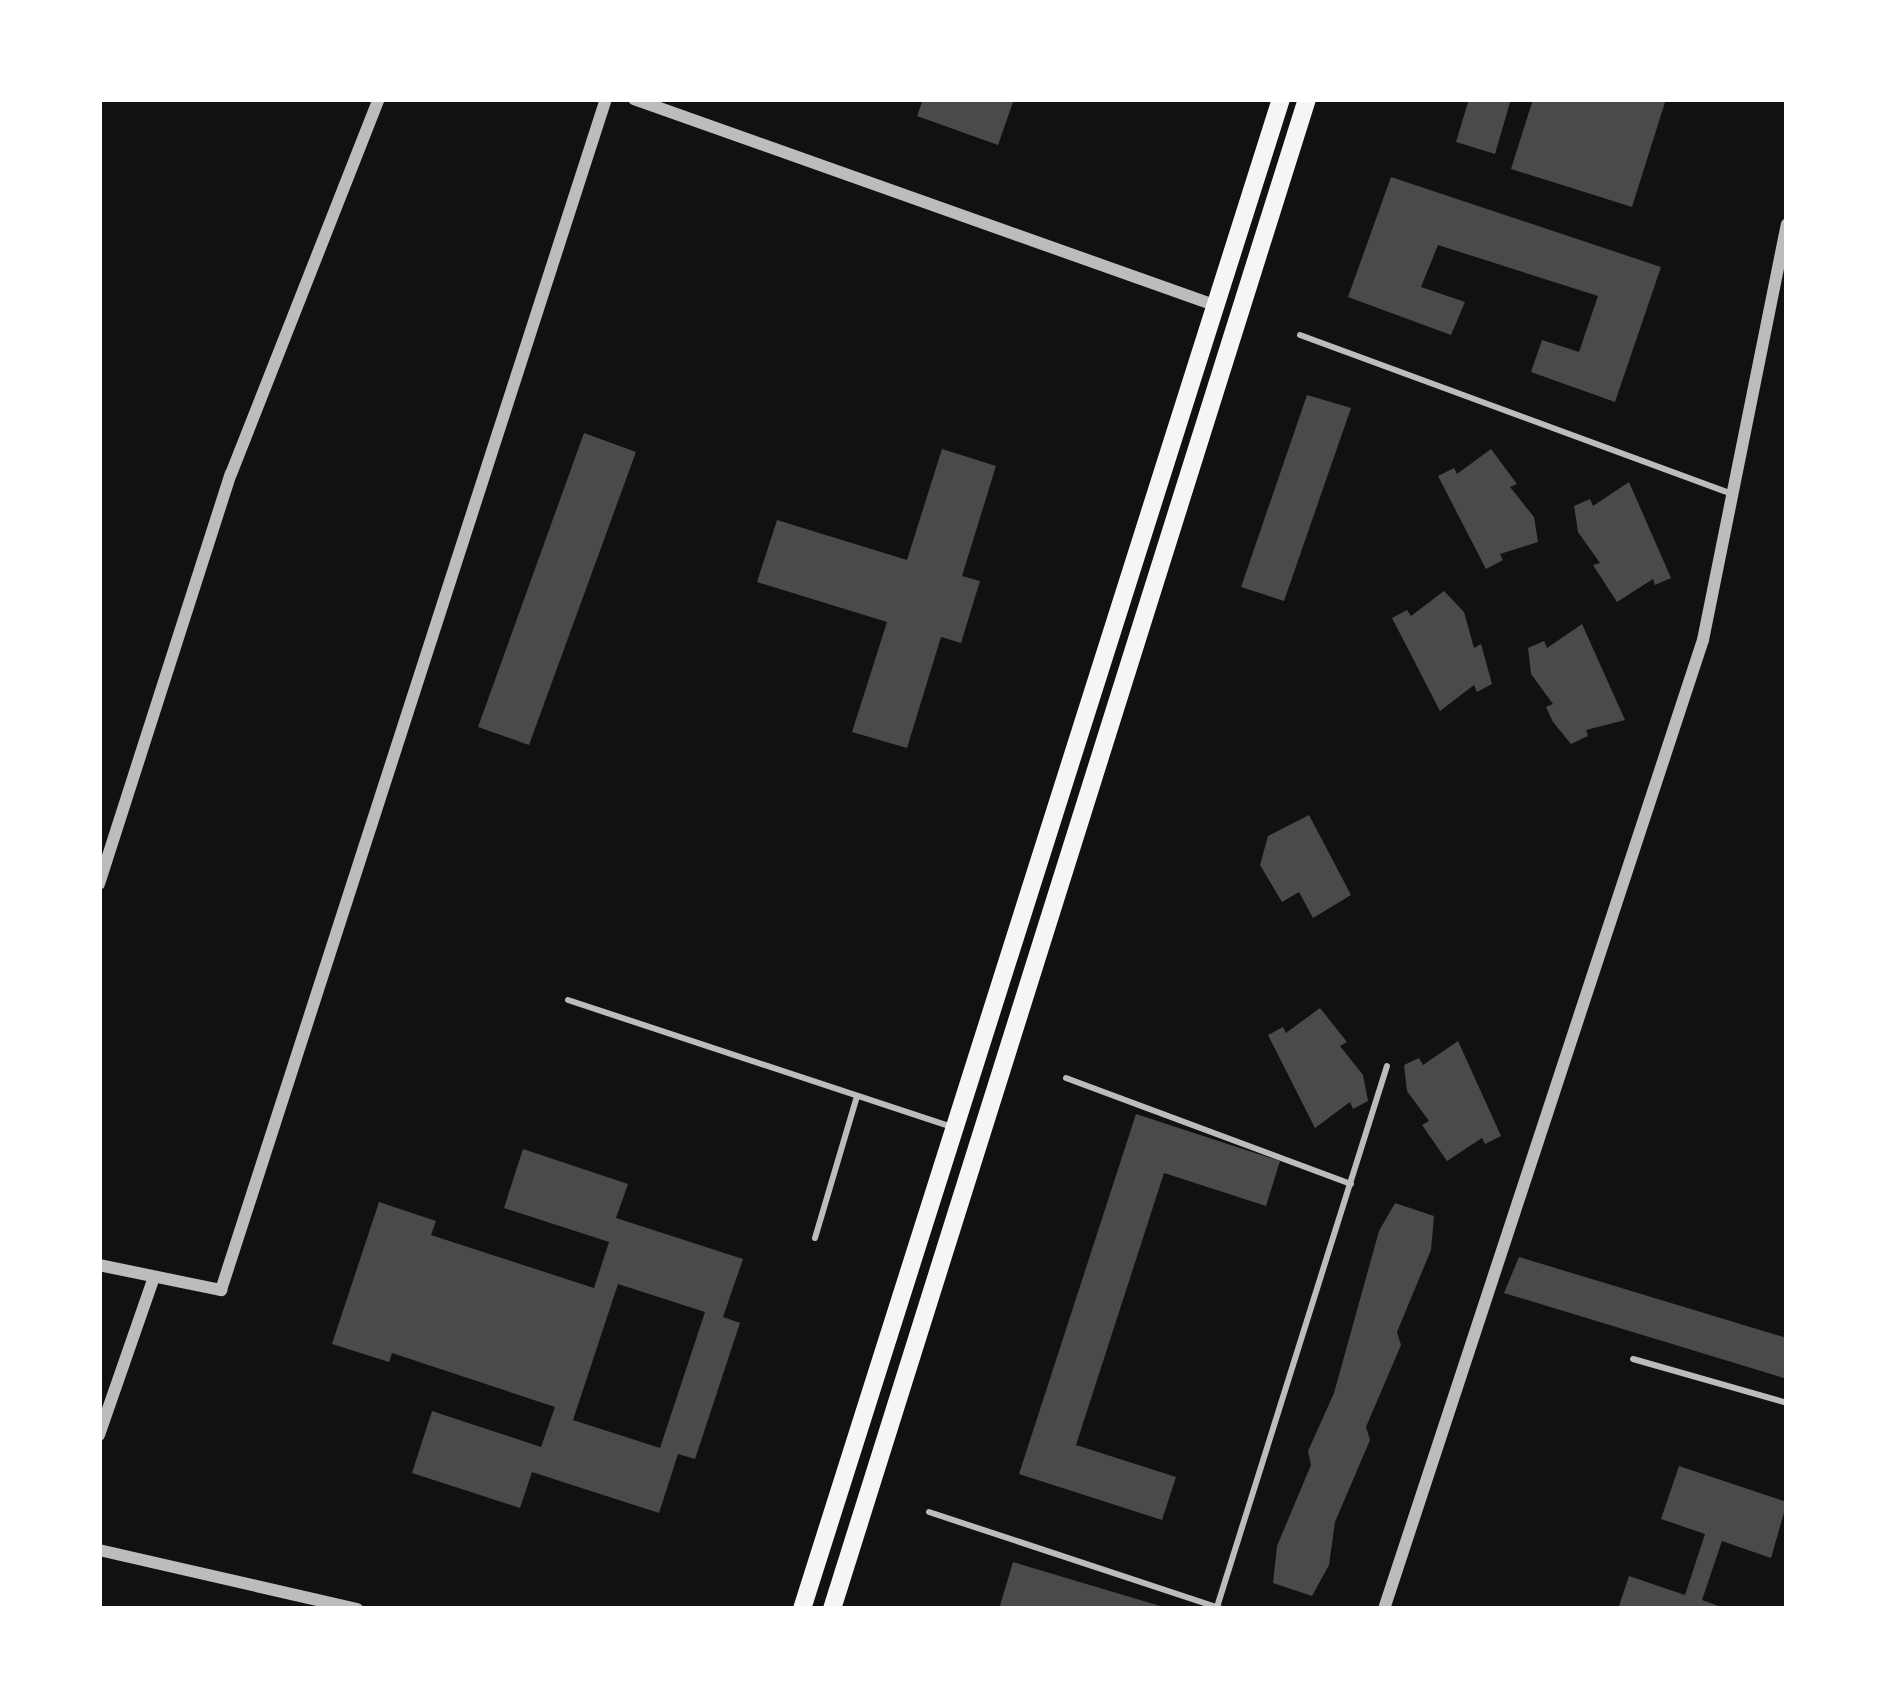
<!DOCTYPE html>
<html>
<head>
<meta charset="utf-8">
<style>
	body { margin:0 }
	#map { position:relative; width:1886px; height:1708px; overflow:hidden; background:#111; font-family:"PT Sans Narrow",sans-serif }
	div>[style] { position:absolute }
	.building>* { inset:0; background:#4a4a4a }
	.service>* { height:6px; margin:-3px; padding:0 3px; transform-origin:3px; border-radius:3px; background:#bcbcbc }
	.minor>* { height:12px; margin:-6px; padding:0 6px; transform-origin:6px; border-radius:6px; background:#bcbcbc }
	.primary>* { height:18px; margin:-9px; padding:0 9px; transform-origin:9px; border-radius:9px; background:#f5f5f5 }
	span { translate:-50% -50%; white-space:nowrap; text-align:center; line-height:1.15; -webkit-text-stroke:12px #fff; paint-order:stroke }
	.frame { position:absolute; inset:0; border:102px solid #fff; pointer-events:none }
</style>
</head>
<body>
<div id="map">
	<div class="building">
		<i style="clip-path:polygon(923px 99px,1014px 99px,998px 145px,917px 116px)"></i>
		<i style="clip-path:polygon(1469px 99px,1511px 99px,1495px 154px,1456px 142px)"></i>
		<i style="clip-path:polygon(1533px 99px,1666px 99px,1632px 207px,1511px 169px)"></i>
		<i style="clip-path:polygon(1391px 177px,1661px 267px,1615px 402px,1531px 372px,1542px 340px,1579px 352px,1598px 296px,1438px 245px,1421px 287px,1465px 302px,1451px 335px,1348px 297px)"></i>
		<i style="clip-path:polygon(1307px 395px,1351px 408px,1284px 601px,1241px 587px)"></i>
		<i style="clip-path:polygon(584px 433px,636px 452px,529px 745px,478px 727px)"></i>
		<i style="clip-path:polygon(942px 449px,996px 466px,962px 576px,980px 581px,961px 643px,941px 637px,907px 748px,852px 732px,887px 622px,757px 582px,777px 520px,907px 560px)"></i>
		<i style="clip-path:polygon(1491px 449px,1517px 484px,1510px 487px,1534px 517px,1538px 542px,1500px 554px,1503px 560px,1486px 569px,1438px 476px,1454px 468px,1457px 474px)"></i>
		<i style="clip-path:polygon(1629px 482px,1671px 578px,1655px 585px,1653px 579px,1617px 602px,1593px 565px,1600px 563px,1578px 532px,1574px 506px,1590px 499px,1593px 506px)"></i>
		<i style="clip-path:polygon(1444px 591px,1464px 612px,1474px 648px,1481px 644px,1492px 684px,1477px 692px,1474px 685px,1440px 711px,1392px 618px,1407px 610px,1411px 616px)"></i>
		<i style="clip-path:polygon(1582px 624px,1625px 720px,1586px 730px,1588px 736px,1571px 744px,1553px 722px,1546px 707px,1553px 704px,1531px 674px,1528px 648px,1544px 641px,1547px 648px)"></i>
		<i style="clip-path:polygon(1309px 815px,1351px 895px,1313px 918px,1299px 892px,1282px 902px,1260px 865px,1268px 836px)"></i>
		<i style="clip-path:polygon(1320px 1008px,1347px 1042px,1340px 1046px,1363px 1075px,1368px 1101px,1353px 1109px,1350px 1102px,1315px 1128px,1268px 1035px,1283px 1027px,1286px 1033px)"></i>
		<i style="clip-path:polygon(1458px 1041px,1501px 1136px,1485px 1144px,1482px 1138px,1447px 1161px,1422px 1125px,1429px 1121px,1407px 1091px,1404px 1065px,1419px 1058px,1423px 1065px)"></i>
		<i style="clip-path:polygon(1136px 1114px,1280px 1161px,1266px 1206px,1164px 1173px,1076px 1445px,1176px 1477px,1162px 1520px,1019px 1474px)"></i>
		<i style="clip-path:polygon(evenodd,523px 1149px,628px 1184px,616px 1218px,743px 1259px,723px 1317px,740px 1323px,695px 1459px,678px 1454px,659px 1513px,532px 1472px,520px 1508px,412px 1473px,432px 1411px,541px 1447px,555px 1407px,392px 1353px,389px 1362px,332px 1344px,379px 1202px,436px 1221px,431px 1235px,594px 1288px,609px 1242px,504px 1208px,523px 1149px,618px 1284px,705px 1312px,660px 1448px,573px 1420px,618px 1284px)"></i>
		<i style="clip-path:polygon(1395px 1203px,1434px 1216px,1431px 1250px,1397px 1332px,1401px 1345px,1366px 1427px,1370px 1440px,1335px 1522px,1329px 1565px,1312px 1596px,1273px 1583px,1277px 1546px,1311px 1465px,1308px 1451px,1334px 1393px,1379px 1231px)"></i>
		<i style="clip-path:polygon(1519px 1257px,1787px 1338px,1787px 1379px,1504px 1293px)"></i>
		<i style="clip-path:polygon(1679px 1466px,1787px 1502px,1771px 1558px,1722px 1541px,1702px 1600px,1727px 1609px,1618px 1609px,1629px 1576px,1685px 1595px,1705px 1534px,1661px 1519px)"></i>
		<i style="clip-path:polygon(1013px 1562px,1167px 1608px,1167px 1609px,999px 1609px)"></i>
	</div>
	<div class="service">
		<i style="left:1300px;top:335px;width:458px;rotate:20.2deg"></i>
		<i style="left:568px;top:1000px;width:405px;rotate:18.3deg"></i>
		<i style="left:1066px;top:1078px;width:304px;rotate:20.4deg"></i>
		<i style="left:815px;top:1238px;width:148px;rotate:-73.5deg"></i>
		<i style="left:1633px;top:1359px;width:160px;rotate:15.9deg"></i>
		<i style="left:929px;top:1512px;width:309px;rotate:18.3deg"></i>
		<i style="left:1217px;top:1607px;width:567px;rotate:-72.56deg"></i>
	</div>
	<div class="minor">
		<i style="left:634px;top:99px;width:619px;rotate:19.55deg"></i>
		<i style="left:99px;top:884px;width:431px;rotate:-72.2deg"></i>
		<i style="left:231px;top:474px;width:403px;rotate:-68.5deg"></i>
		<i style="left:99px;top:1265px;width:125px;rotate:11.6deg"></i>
		<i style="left:221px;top:1290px;width:1252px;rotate:-72.09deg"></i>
		<i style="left:99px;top:1435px;width:167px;rotate:-70.8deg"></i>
		<i style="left:99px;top:1550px;width:265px;rotate:12.9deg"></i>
		<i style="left:1384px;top:1609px;width:1020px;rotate:-71.78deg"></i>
		<i style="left:1703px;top:640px;width:424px;rotate:-78.6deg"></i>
	</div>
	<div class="primary">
		<i style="left:802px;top:1609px;width:1584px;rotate:-72.4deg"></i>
		<i style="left:832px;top:1609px;width:1583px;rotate:-72.54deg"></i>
	</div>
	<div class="frame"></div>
</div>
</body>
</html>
